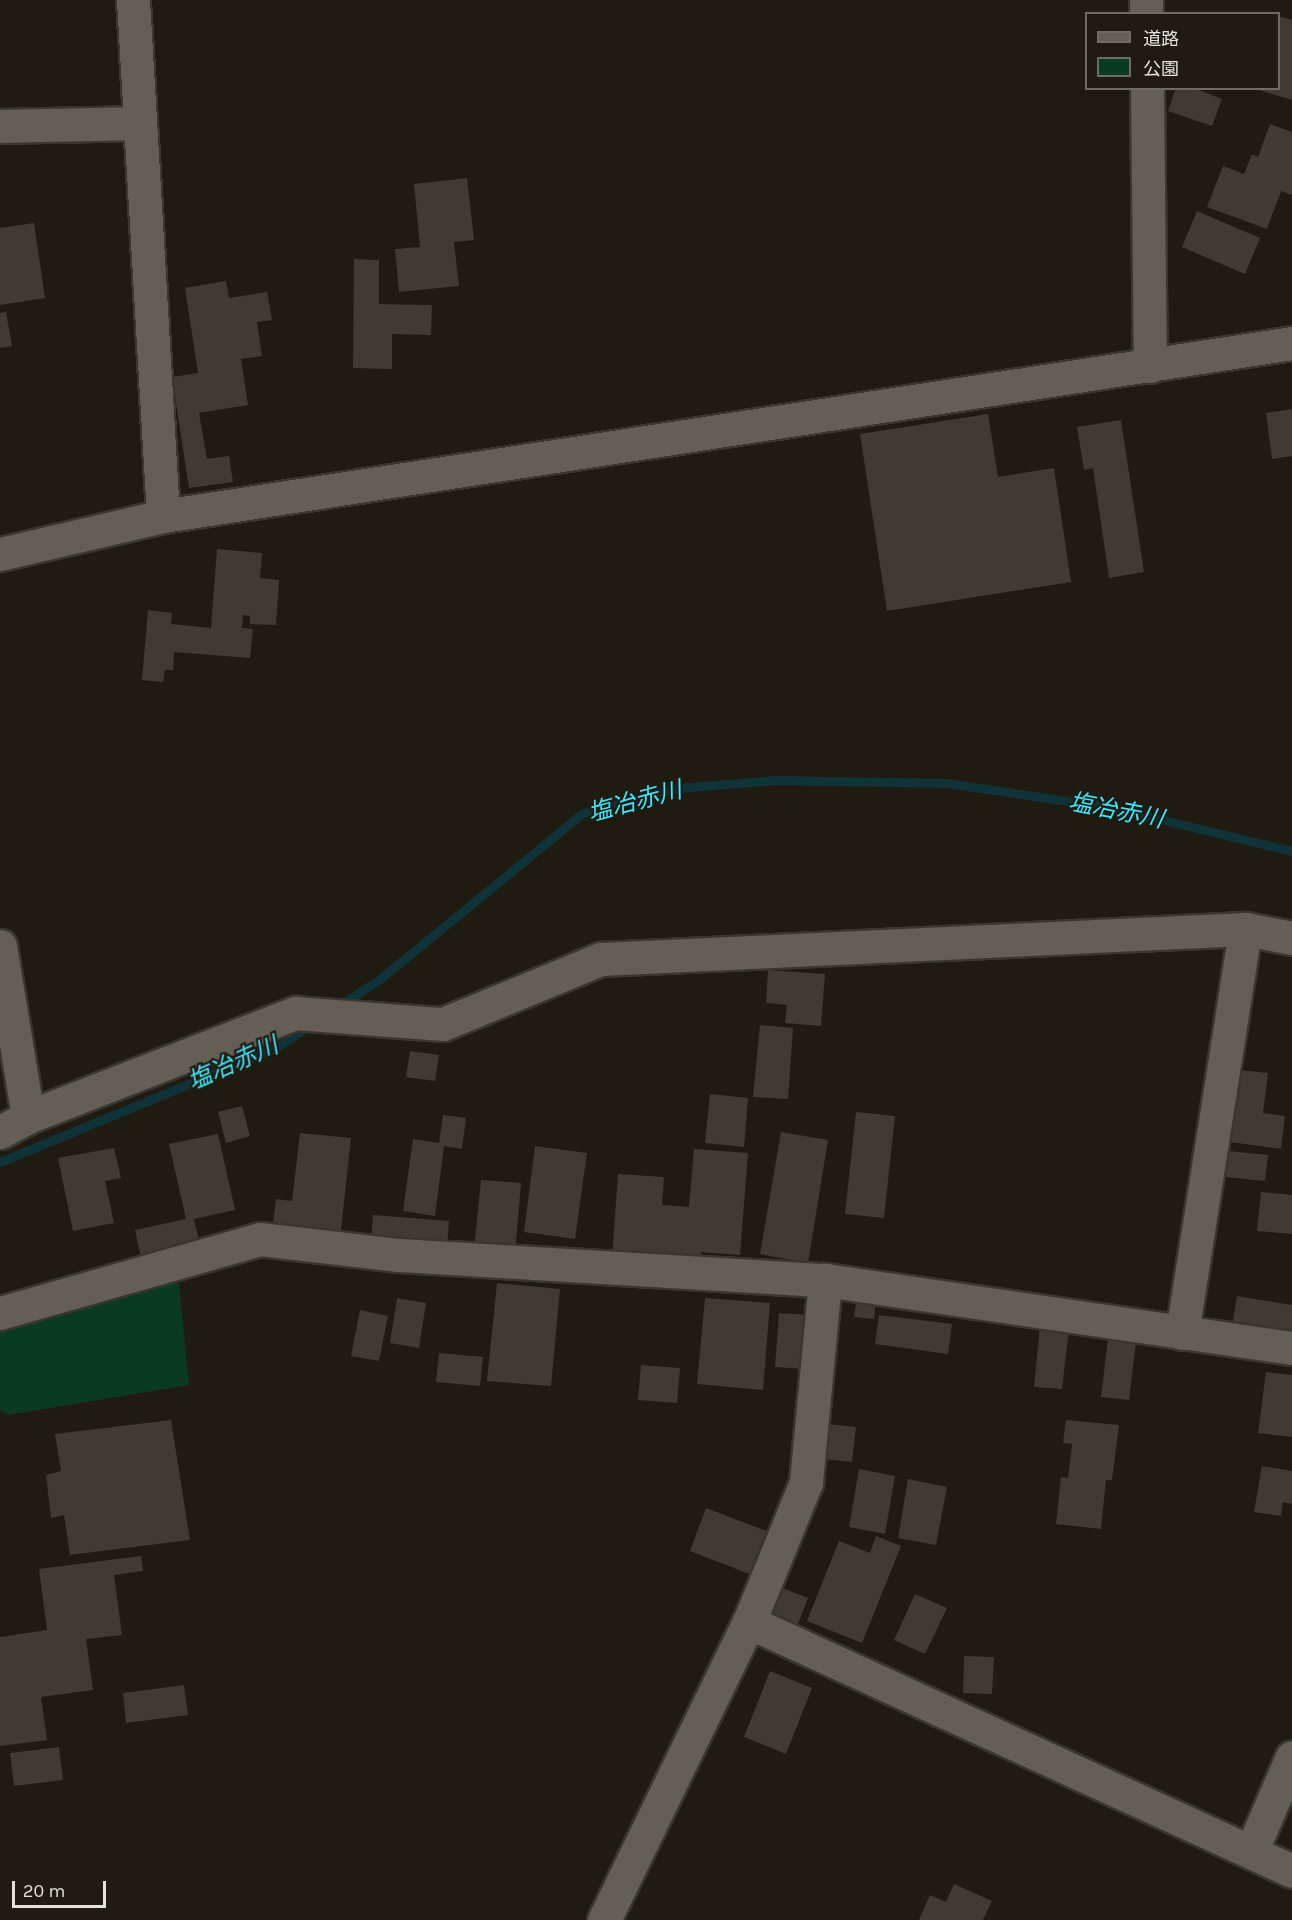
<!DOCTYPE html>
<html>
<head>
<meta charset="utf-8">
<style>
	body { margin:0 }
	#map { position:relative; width:1292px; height:1920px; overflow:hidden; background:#1f1b11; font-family:Karla,"Noto Sans JP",sans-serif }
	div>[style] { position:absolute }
	.green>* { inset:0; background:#0b3b1e }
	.stream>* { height:9px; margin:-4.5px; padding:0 4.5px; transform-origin:4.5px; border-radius:4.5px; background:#0f3338 }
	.building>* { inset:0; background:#3f3b30 }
	.roads { filter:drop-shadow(2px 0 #393631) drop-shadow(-2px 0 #393631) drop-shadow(0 2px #393631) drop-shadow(0 -2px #393631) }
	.minor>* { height:33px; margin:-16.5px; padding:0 16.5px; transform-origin:16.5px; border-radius:16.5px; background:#645f54 }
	span { translate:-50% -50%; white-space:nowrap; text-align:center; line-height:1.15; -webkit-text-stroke:4.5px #1f1b11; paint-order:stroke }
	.water-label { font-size:24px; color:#40e5fd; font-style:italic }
	.legend { position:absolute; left:1085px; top:12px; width:195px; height:78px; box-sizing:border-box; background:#1f1b11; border:2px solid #6e6b62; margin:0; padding:8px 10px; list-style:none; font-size:18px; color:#e5e2dc }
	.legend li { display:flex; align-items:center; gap:12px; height:30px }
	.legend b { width:30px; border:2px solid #6e6b62 }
	.scale { position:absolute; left:12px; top:1881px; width:94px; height:27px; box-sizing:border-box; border:3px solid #e5e2dc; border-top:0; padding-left:8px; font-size:18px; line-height:21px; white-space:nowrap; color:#e5e2dc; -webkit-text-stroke:4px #1f1b11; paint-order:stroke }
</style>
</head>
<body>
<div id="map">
	<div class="green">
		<i style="clip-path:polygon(178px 1273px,189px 1385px,8px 1415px,0 1410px,0 1326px)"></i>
	</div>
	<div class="stream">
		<i style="left:339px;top:1006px;width:49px;rotate:-33.4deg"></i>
		<i style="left:380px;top:979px;width:262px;rotate:-39.3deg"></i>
		<i style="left:583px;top:813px;width:99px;rotate:-14.6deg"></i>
		<i style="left:679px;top:788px;width:97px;rotate:-4.7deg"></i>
		<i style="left:776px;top:780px;width:171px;rotate:1deg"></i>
		<i style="left:947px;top:783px;width:169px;rotate:8.5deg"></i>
		<i style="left:1114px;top:808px;width:183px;rotate:13.6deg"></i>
		<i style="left:0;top:1162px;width:298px;rotate:-22.5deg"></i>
		<i style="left:275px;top:1048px;width:45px;rotate:-32.3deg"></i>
	</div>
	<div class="building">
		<i style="clip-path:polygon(1278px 16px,1292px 20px,1292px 100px,1256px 89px,1278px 88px)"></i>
		<i style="clip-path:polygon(1176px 88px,1193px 88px,1222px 99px,1212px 126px,1168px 111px)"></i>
		<i style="clip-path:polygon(1270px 124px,1292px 132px,1292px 195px,1281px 191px,1267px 229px,1207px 207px,1223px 166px,1244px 174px,1252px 154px,1258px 157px)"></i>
		<i style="clip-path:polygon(467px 178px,474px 240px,454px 242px,459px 286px,399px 292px,395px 249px,420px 247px,414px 184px)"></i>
		<i style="clip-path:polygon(1197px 211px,1260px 238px,1245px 274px,1182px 247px)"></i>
		<i style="clip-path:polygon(34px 223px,45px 298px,0 305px,0 228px)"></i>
		<i style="clip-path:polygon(354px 259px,379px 260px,379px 304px,432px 305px,431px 335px,392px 334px,392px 369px,353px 368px)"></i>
		<i style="clip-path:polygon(226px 281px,229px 298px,267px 292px,272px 320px,257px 322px,262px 356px,241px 359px,248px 405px,199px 413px,207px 459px,229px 456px,233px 482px,189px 488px,172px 377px,198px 373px,185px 288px)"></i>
		<i style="clip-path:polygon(6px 312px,12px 346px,0 348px,0 313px)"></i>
		<i style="clip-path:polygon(1292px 409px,1292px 456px,1272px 459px,1266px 413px)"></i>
		<i style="clip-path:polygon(988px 414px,998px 477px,1054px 468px,1071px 582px,887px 611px,860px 434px)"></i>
		<i style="clip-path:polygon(1121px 420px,1144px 572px,1109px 578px,1093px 468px,1084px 470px,1077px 427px)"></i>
		<i style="clip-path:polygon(217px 549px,262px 553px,260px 578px,279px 580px,276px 625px,250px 624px,250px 616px,243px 615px,242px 628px,253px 629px,250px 658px,174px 652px,173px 670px,165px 670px,163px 682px,142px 680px,148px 610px,172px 613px,171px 624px,211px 628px)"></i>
		<i style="clip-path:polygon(768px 970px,825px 974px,821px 1026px,785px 1023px,787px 1005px,766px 1003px)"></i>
		<i style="clip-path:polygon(760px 1025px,793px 1028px,788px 1099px,753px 1097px)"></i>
		<i style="clip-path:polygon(410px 1051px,439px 1055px,435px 1081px,406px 1077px)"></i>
		<i style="clip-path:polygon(1239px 1070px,1268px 1073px,1263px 1113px,1285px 1116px,1281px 1149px,1230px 1142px)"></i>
		<i style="clip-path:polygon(710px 1094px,748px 1098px,744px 1147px,705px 1143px)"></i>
		<i style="clip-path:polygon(242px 1106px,250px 1136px,226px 1143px,218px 1112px)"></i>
		<i style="clip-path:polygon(856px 1112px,895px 1116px,884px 1218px,845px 1214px)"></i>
		<i style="clip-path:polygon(443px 1115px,466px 1118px,462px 1149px,444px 1146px,435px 1216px,403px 1211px,413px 1139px,439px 1143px)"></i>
		<i style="clip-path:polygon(781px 1132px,828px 1140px,808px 1263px,760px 1254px)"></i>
		<i style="clip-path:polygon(300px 1133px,351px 1138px,340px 1239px,272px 1232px,276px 1199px,292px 1201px)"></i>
		<i style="clip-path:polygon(218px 1134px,235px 1210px,194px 1219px,201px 1249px,142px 1262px,135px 1230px,186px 1219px,169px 1144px)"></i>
		<i style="clip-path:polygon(535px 1146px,587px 1153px,575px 1239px,524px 1232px)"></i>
		<i style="clip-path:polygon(114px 1148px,121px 1178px,105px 1181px,114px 1223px,73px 1231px,58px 1158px)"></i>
		<i style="clip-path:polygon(694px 1149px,748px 1153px,740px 1255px,701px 1252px,701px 1265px,612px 1258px,618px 1174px,664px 1177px,662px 1205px,689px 1207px)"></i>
		<i style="clip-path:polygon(1229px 1151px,1268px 1155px,1265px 1181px,1226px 1177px)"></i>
		<i style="clip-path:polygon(481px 1180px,521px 1183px,515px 1253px,474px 1249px)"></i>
		<i style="clip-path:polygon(1261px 1192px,1292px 1195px,1292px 1234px,1257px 1231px)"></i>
		<i style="clip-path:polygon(373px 1215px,449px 1221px,447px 1248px,371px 1242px)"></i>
		<i style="clip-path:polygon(497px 1283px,560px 1289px,551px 1386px,487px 1381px)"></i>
		<i style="clip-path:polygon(1237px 1296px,1292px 1305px,1292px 1336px,1232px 1326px)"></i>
		<i style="clip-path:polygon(857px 1297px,876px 1299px,874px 1319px,854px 1317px)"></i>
		<i style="clip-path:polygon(397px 1298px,426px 1303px,419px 1348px,390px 1343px)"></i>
		<i style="clip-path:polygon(705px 1298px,770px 1303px,763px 1390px,697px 1384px)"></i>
		<i style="clip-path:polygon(360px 1310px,388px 1316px,379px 1361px,351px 1356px)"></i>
		<i style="clip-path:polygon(779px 1313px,808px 1315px,804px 1369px,775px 1367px)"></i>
		<i style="clip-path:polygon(879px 1315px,952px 1324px,948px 1354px,875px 1344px)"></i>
		<i style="clip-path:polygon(1040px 1326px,1069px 1329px,1062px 1389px,1034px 1387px)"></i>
		<i style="clip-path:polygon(1108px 1339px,1136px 1342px,1129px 1400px,1101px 1397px)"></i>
		<i style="clip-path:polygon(439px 1353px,483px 1357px,480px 1386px,436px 1382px)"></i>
		<i style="clip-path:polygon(641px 1365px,680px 1368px,677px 1403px,638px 1400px)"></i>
		<i style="clip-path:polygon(1266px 1372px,1292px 1375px,1292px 1437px,1258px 1433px)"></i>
		<i style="clip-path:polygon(171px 1420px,190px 1540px,70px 1555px,64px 1515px,51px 1518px,46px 1475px,61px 1471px,55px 1434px)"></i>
		<i style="clip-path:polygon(1066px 1420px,1119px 1425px,1112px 1480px,1106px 1480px,1101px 1529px,1056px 1524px,1061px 1477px,1068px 1478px,1072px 1444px,1063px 1443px)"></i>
		<i style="clip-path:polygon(827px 1424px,856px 1427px,852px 1462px,823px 1459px)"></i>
		<i style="clip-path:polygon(1262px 1466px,1292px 1471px,1292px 1504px,1283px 1502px,1281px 1516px,1254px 1512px)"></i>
		<i style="clip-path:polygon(859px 1469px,895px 1476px,885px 1534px,849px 1527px)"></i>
		<i style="clip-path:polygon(908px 1479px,947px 1487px,936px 1545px,898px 1538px)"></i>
		<i style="clip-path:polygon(706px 1508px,774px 1534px,757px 1577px,690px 1551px)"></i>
		<i style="clip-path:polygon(876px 1536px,901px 1546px,862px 1643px,807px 1621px,839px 1541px,870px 1553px)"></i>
		<i style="clip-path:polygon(141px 1556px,143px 1571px,114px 1575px,122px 1635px,86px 1639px,93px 1690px,41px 1697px,47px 1740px,0 1746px,0 1637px,47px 1630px,39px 1569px)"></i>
		<i style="clip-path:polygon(782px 1588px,808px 1598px,798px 1624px,772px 1613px)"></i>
		<i style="clip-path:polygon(915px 1594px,947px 1608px,925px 1654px,894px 1640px)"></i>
		<i style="clip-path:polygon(964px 1656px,994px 1657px,992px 1694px,963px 1693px)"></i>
		<i style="clip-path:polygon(770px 1671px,812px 1688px,786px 1754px,744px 1737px)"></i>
		<i style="clip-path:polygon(184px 1685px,188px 1715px,126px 1723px,123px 1693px)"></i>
		<i style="clip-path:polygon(59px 1747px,63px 1780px,14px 1786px,10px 1753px)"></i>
		<i style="clip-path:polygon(954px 1884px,992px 1901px,983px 1920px,919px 1920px,930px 1895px,946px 1902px)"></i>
	</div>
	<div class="roads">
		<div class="minor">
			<i style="left:133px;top:0;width:517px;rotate:86.67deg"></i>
			<i style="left:1146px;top:0;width:14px;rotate:90deg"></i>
			<i style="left:1147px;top:88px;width:278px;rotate:89.4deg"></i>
			<i style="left:0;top:126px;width:138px;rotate:-1.2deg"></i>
			<i style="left:0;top:554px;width:167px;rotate:-13.1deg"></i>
			<i style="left:163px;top:516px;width:1142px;rotate:-8.71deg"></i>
			<i style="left:0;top:946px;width:173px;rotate:80.7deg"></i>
			<i style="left:0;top:1132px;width:32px;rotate:-28deg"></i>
			<i style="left:28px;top:1117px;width:287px;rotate:-21.3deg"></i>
			<i style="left:295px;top:1013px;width:148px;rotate:4.3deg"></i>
			<i style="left:443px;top:1024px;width:171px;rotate:-22.4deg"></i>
			<i style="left:601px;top:959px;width:645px;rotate:-2.67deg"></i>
			<i style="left:1245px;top:929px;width:48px;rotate:10.8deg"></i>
			<i style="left:0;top:1313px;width:270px;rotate:-15.9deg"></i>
			<i style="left:260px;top:1239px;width:140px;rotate:6.6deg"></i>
			<i style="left:399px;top:1255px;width:427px;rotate:3.4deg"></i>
			<i style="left:1182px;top:1333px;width:409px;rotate:-81.1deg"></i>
			<i style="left:749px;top:1622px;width:597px;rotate:24.63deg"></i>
			<i style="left:1251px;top:1852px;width:103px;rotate:-66.7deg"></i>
			<i style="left:604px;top:1920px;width:331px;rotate:-64.1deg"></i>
			<i style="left:749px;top:1622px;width:151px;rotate:-67.8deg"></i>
			<i style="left:806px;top:1482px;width:203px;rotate:-84.6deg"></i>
			<i style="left:825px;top:1280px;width:472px;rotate:8.3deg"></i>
		</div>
	</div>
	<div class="water-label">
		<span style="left:635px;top:802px;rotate:-15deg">塩冶赤川</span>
		<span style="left:1116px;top:811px;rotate:11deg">塩冶赤川</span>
		<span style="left:233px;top:1064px;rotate:-24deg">塩冶赤川</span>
	</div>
	<ul class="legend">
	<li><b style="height:8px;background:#645f54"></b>道路</li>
	<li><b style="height:16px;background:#0b3b1e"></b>公園</li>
	</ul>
	<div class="scale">20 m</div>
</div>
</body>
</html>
